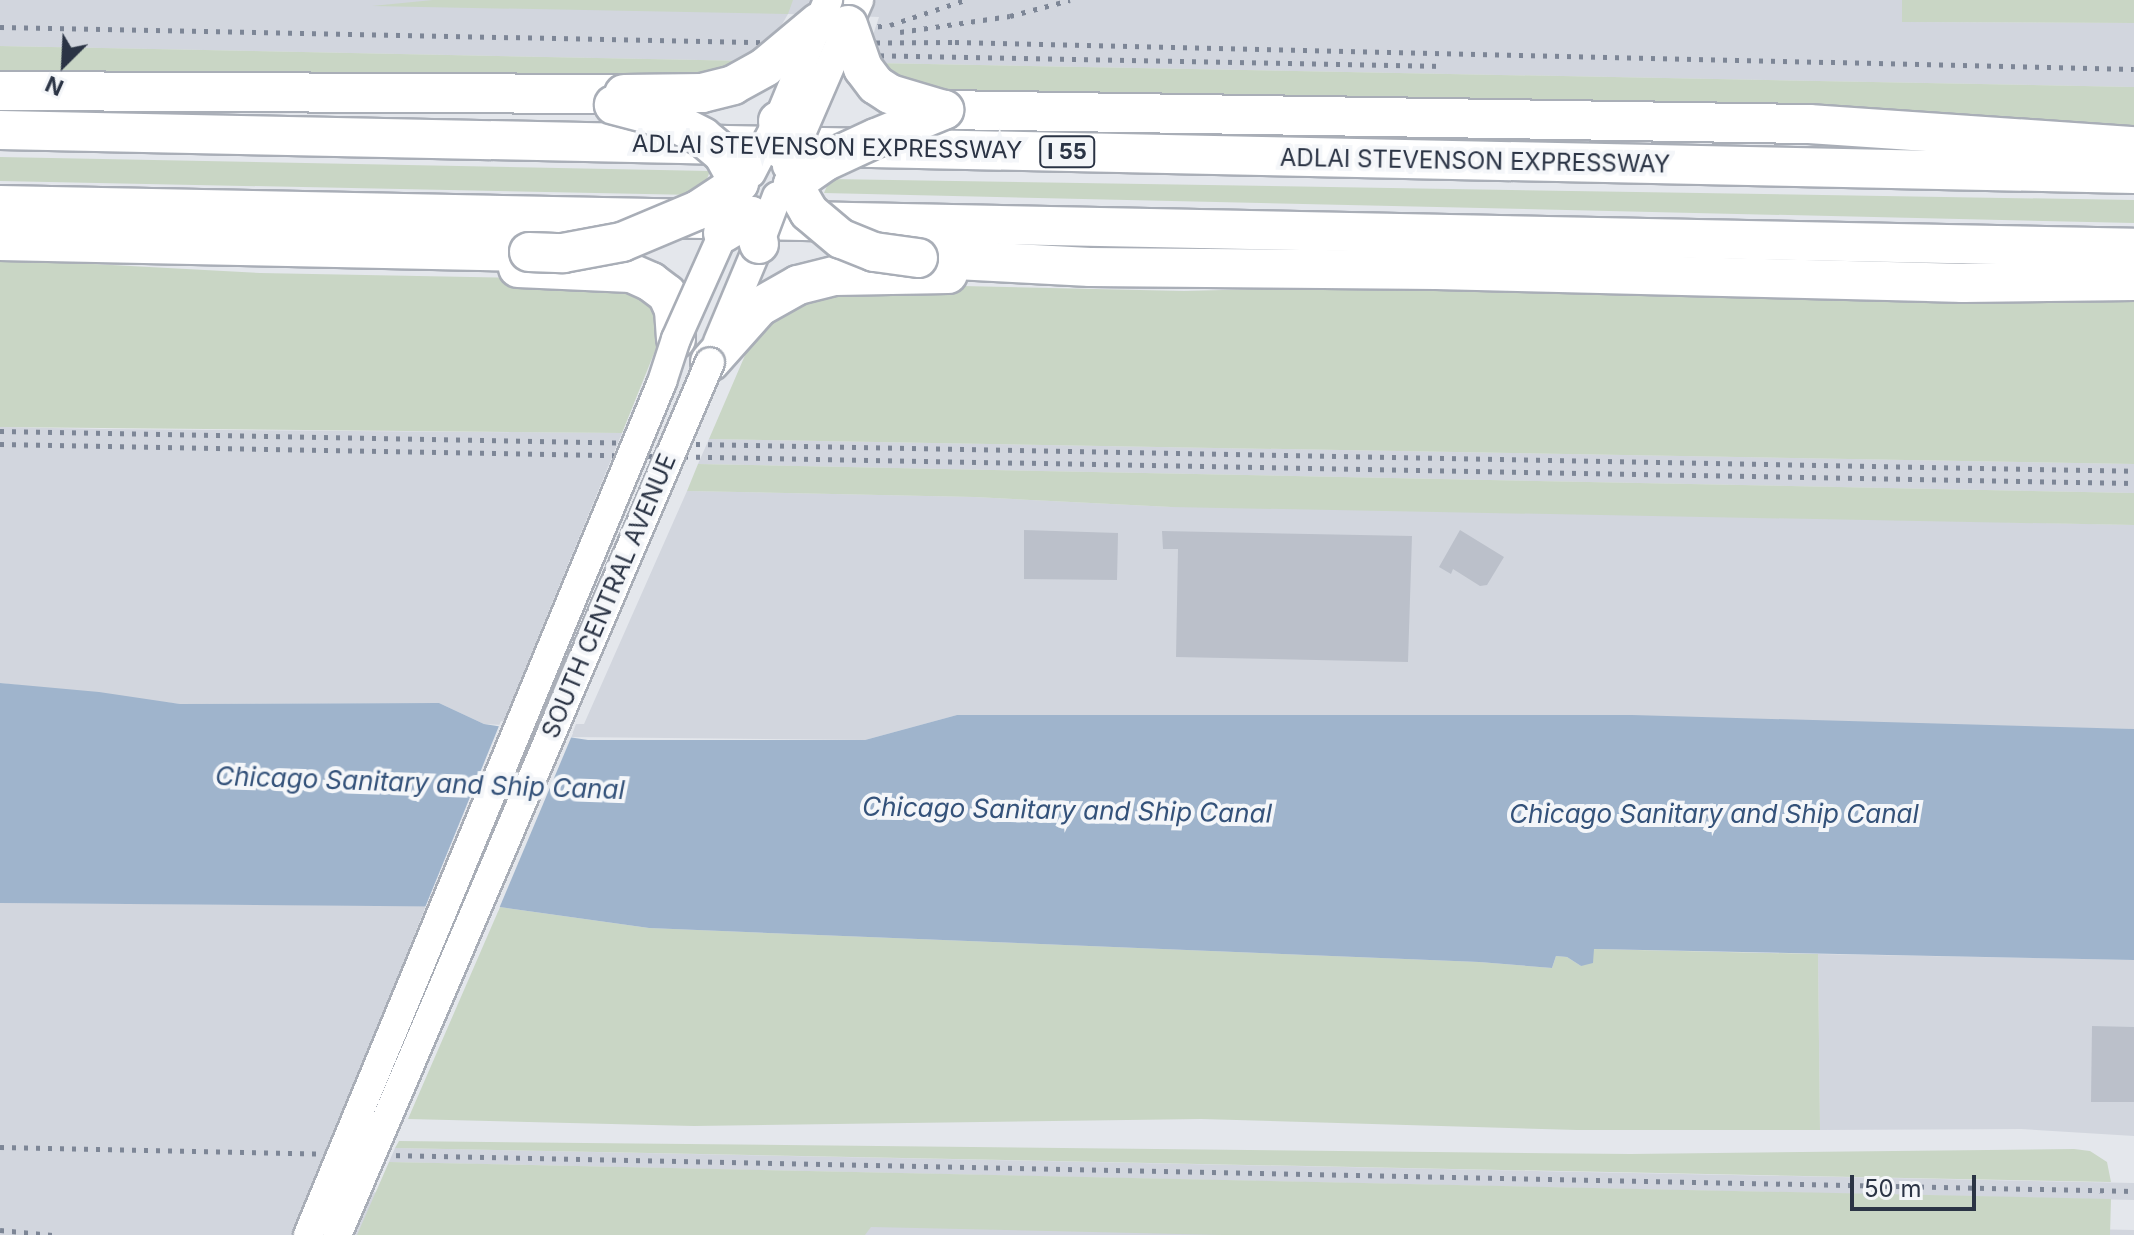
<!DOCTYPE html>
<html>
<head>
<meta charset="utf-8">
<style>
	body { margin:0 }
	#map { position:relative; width:2134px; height:1235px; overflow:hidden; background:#e4e7ec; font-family:Inter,sans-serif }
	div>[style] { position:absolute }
	.built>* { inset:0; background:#d2d6de }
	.green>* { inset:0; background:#c9d6c5 }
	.water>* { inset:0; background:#9fb4cc }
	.pier>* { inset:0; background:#e4e7ec }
	.building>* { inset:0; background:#bbc0ca }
	.roads { filter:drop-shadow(2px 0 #a9aeb7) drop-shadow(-2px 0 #a9aeb7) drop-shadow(0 2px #a9aeb7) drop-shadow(0 -2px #a9aeb7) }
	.secondary>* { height:28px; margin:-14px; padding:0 14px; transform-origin:14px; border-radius:14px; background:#fff }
	.motorway>* { height:38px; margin:-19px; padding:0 19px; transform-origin:19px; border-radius:19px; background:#fff }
	.rail>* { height:5px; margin-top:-2.5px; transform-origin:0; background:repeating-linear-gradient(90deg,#7d8696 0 4px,transparent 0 12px) }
	.bridges { filter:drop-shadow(2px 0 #a9aeb7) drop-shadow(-2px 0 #a9aeb7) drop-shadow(0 2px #a9aeb7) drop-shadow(0 -2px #a9aeb7) }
	.secondary-bridge>* { height:28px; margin:-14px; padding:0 14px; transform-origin:14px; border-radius:14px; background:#fff }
	.motorway-bridge>* { height:38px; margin:-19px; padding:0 19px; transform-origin:19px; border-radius:19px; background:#fff }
	span { translate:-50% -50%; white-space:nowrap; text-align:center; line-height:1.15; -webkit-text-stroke:8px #f4f6f9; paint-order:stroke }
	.shield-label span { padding:2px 6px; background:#f4f6f9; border:2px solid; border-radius:6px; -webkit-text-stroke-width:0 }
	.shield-label { font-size:22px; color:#2b3445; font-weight:700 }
	.street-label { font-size:24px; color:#2b3445 }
	.water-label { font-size:26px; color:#34527a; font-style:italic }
	.north { position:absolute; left:24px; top:24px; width:80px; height:80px; -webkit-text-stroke:6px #f4f6f9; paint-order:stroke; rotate:204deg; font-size:22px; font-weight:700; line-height:32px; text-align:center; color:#2b3445 }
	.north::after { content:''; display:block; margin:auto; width:28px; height:36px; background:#2b3445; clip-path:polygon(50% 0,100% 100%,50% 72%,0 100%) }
	.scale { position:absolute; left:1850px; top:1175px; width:126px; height:36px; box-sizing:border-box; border:4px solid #2b3445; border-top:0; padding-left:10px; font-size:24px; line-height:28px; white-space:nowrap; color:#2b3445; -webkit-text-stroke:6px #f4f6f9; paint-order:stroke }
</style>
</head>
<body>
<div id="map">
	<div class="built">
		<i style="clip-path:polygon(0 0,1902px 0,1902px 22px,2134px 23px,2134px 87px,875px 63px,872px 38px,879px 17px,788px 14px,773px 40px,751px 61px,0 46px)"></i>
		<i style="clip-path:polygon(0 427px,102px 429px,622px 433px,502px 725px,484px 724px,439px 703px,180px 704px,0 683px)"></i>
		<i style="clip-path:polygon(709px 439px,2134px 464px,2134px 493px,698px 464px)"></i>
		<i style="clip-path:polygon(687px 491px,974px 497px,1171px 507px,1350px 507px,2134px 525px,2134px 729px,957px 715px,865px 740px,571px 737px,576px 724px,584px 724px)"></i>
		<i style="clip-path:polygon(0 903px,426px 906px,312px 1191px,2134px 1230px,2134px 1235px,0 1235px)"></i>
		<i style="clip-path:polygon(1818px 954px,2134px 960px,2134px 1136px,2021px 1129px,1820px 1130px)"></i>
		<i style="clip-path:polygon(395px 1148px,2134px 1183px,2134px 1200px,389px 1162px)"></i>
	</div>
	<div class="green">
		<i style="clip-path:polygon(433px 0,793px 0,788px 14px,372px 6px)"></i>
		<i style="clip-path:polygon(1902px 0,2134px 0,2134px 23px,1902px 22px)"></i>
		<i style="clip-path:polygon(0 46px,751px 61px,726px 76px,0 82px)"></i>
		<i style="clip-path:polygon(875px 63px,2134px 87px,2134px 135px,1462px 109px,1279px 96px,909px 89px)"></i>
		<i style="clip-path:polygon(0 157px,710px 171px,702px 192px,695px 195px,0 181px)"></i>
		<i style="clip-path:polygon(830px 179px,2134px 200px,2134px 223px,824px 193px)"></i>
		<i style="clip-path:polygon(0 259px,260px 273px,625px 280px,643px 287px,662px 320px,657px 346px,622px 433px,0 427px)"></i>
		<i style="clip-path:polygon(918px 285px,1184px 291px,1391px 286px,2134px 295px,2134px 464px,709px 439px,746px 353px,764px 322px,804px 295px)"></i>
		<i style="clip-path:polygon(698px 464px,2134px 493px,2134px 525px,1171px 507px,974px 497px,687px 491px)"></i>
		<i style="clip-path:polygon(500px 907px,649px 928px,1479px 962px,1552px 968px,1556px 956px,1567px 957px,1581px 966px,1593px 949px,1818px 954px,1820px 1130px,1577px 1130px,1201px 1119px,694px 1126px,408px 1119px)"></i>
		<i style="clip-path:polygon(399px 1141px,1630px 1154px,2074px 1149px,2090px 1151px,2107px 1162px,2111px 1182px,395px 1148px)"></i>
		<i style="clip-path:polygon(389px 1162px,2111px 1199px,2110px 1235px,1223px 1235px,871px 1227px,865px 1235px,357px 1235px)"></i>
	</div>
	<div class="water">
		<i style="clip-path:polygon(0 683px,99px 692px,180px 704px,439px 703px,484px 724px,588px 740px,865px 740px,957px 715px,1632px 715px,2134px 729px,2134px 960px,1594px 949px,1593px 963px,1581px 966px,1567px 957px,1556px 956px,1552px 968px,1479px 962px,649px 928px,500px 907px,0 903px)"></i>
	</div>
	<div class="pier">
		<i style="clip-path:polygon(501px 721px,573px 733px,498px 911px,424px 910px)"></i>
	</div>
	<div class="building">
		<i style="clip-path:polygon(1024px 530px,1118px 533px,1117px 580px,1024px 579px)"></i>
		<i style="clip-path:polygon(1460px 530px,1504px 557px,1487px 585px,1480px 586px,1453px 569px,1451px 574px,1439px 567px)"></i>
		<i style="clip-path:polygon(1162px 531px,1412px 536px,1408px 662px,1176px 657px,1178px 549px,1163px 549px)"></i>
		<i style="clip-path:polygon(2092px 1026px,2134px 1027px,2134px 1102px,2091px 1102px)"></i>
	</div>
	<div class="roads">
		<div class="secondary">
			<i style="left:848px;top:25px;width:27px;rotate:-66deg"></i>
			<i style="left:718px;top:342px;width:106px;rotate:-67.3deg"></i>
		</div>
		<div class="motorway">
			<i style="left:0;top:91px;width:614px;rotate:0.28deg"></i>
			<i style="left:944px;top:110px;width:865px;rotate:0.93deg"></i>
			<i style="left:1809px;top:124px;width:326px;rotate:3.9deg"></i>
			<i style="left:0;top:130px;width:2134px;rotate:1.18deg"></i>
			<i style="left:0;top:205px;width:2134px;rotate:1.15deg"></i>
			<i style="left:0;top:241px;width:529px;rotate:1.19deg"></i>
			<i style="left:918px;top:258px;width:172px;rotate:3deg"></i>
			<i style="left:1090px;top:267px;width:346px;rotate:0.5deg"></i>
			<i style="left:1436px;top:270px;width:527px;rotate:1.41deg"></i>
			<i style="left:1963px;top:283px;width:171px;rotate:-0.7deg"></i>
			<i style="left:518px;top:268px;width:113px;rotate:2.5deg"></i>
			<i style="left:631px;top:273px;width:22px;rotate:24deg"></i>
			<i style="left:651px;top:282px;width:20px;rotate:37deg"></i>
			<i style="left:667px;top:294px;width:17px;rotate:66deg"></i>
			<i style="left:674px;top:310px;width:29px;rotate:86deg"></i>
			<i style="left:710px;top:362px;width:74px;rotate:-48.3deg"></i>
			<i style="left:759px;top:307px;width:45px;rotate:-29.4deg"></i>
			<i style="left:798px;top:285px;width:38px;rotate:-14deg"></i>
			<i style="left:835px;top:276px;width:113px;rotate:-1deg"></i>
		</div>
	</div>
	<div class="rail">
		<i style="left:0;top:27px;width:804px;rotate:1.14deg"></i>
		<i style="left:804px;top:43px;width:151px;rotate:-0.4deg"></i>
		<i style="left:955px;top:42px;width:1179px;rotate:1.31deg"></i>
		<i style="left:830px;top:32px;width:60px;rotate:-6.7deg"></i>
		<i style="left:890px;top:25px;width:79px;rotate:-18.4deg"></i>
		<i style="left:900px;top:32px;width:111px;rotate:-8.3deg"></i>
		<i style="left:1010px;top:16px;width:62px;rotate:-14.9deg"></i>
		<i style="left:808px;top:54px;width:636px;rotate:1.08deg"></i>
		<i style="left:0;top:431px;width:2134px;rotate:1.07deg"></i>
		<i style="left:0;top:444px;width:2134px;rotate:1.05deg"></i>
		<i style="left:0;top:1147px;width:2134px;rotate:1.18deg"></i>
		<i style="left:0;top:1230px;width:53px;rotate:5.4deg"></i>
	</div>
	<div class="bridges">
		<div class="secondary-bridge">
			<i style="left:787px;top:166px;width:154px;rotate:-66.6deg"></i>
			<i style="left:751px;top:173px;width:59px;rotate:-62.6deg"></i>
			<i style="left:778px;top:121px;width:131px;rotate:-67.5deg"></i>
			<i style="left:759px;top:244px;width:51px;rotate:-69.4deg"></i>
			<i style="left:308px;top:1235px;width:924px;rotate:-67.46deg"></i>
			<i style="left:662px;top:382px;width:45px;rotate:-72deg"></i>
			<i style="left:676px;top:339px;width:135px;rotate:-65.9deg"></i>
			<i style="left:337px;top:1235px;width:949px;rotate:-66.86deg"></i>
		</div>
		<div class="motorway-bridge">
			<i style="left:848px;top:25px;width:46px;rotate:70.8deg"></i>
			<i style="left:863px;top:68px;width:21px;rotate:53deg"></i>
			<i style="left:876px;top:85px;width:17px;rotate:33deg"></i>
			<i style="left:890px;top:94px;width:56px;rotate:16.5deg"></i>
			<i style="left:624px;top:94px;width:78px;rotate:-0.7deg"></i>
			<i style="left:702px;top:93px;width:32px;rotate:-14deg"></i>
			<i style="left:733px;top:85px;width:37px;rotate:-29deg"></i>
			<i style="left:765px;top:67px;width:70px;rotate:-39.8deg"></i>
			<i style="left:778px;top:121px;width:28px;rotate:84deg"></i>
			<i style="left:723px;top:233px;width:33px;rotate:-31deg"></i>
			<i style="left:751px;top:216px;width:29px;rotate:74deg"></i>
			<i style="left:529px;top:252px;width:34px;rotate:2deg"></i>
			<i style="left:563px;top:253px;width:60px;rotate:-10.6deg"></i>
			<i style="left:622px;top:242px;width:82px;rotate:-22.8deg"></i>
			<i style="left:698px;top:210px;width:49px;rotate:-33.4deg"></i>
			<i style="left:739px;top:183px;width:33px;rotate:-119deg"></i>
			<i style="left:723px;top:154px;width:26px;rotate:-140deg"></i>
			<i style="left:703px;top:137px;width:39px;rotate:-153deg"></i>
			<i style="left:668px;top:119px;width:56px;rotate:-165.5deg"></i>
			<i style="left:918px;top:258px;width:44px;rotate:-172.2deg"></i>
			<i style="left:874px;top:252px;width:35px;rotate:-158deg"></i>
			<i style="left:841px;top:239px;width:42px;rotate:-139.8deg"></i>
			<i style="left:809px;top:212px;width:32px;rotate:-120deg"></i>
			<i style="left:793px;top:184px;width:38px;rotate:-35deg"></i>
			<i style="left:824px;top:162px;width:57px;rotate:-24.8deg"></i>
			<i style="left:876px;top:138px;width:74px;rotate:-22.4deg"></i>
		</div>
	</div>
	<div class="shield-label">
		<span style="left:1067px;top:152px">I 55</span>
	</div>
	<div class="street-label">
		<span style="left:827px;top:147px;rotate:1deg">ADLAI STEVENSON EXPRESSWAY</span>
		<span style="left:1475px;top:161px;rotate:1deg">ADLAI STEVENSON EXPRESSWAY</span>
		<span style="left:609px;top:596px;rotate:-67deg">SOUTH CENTRAL AVENUE</span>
	</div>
	<div class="water-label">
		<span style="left:420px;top:783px;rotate:2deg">Chicago Sanitary and Ship Canal</span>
		<span style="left:1067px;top:810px;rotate:1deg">Chicago Sanitary and Ship Canal</span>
		<span style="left:1714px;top:814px">Chicago Sanitary and Ship Canal</span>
	</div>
	<div class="north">N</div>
	<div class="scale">50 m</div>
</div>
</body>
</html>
